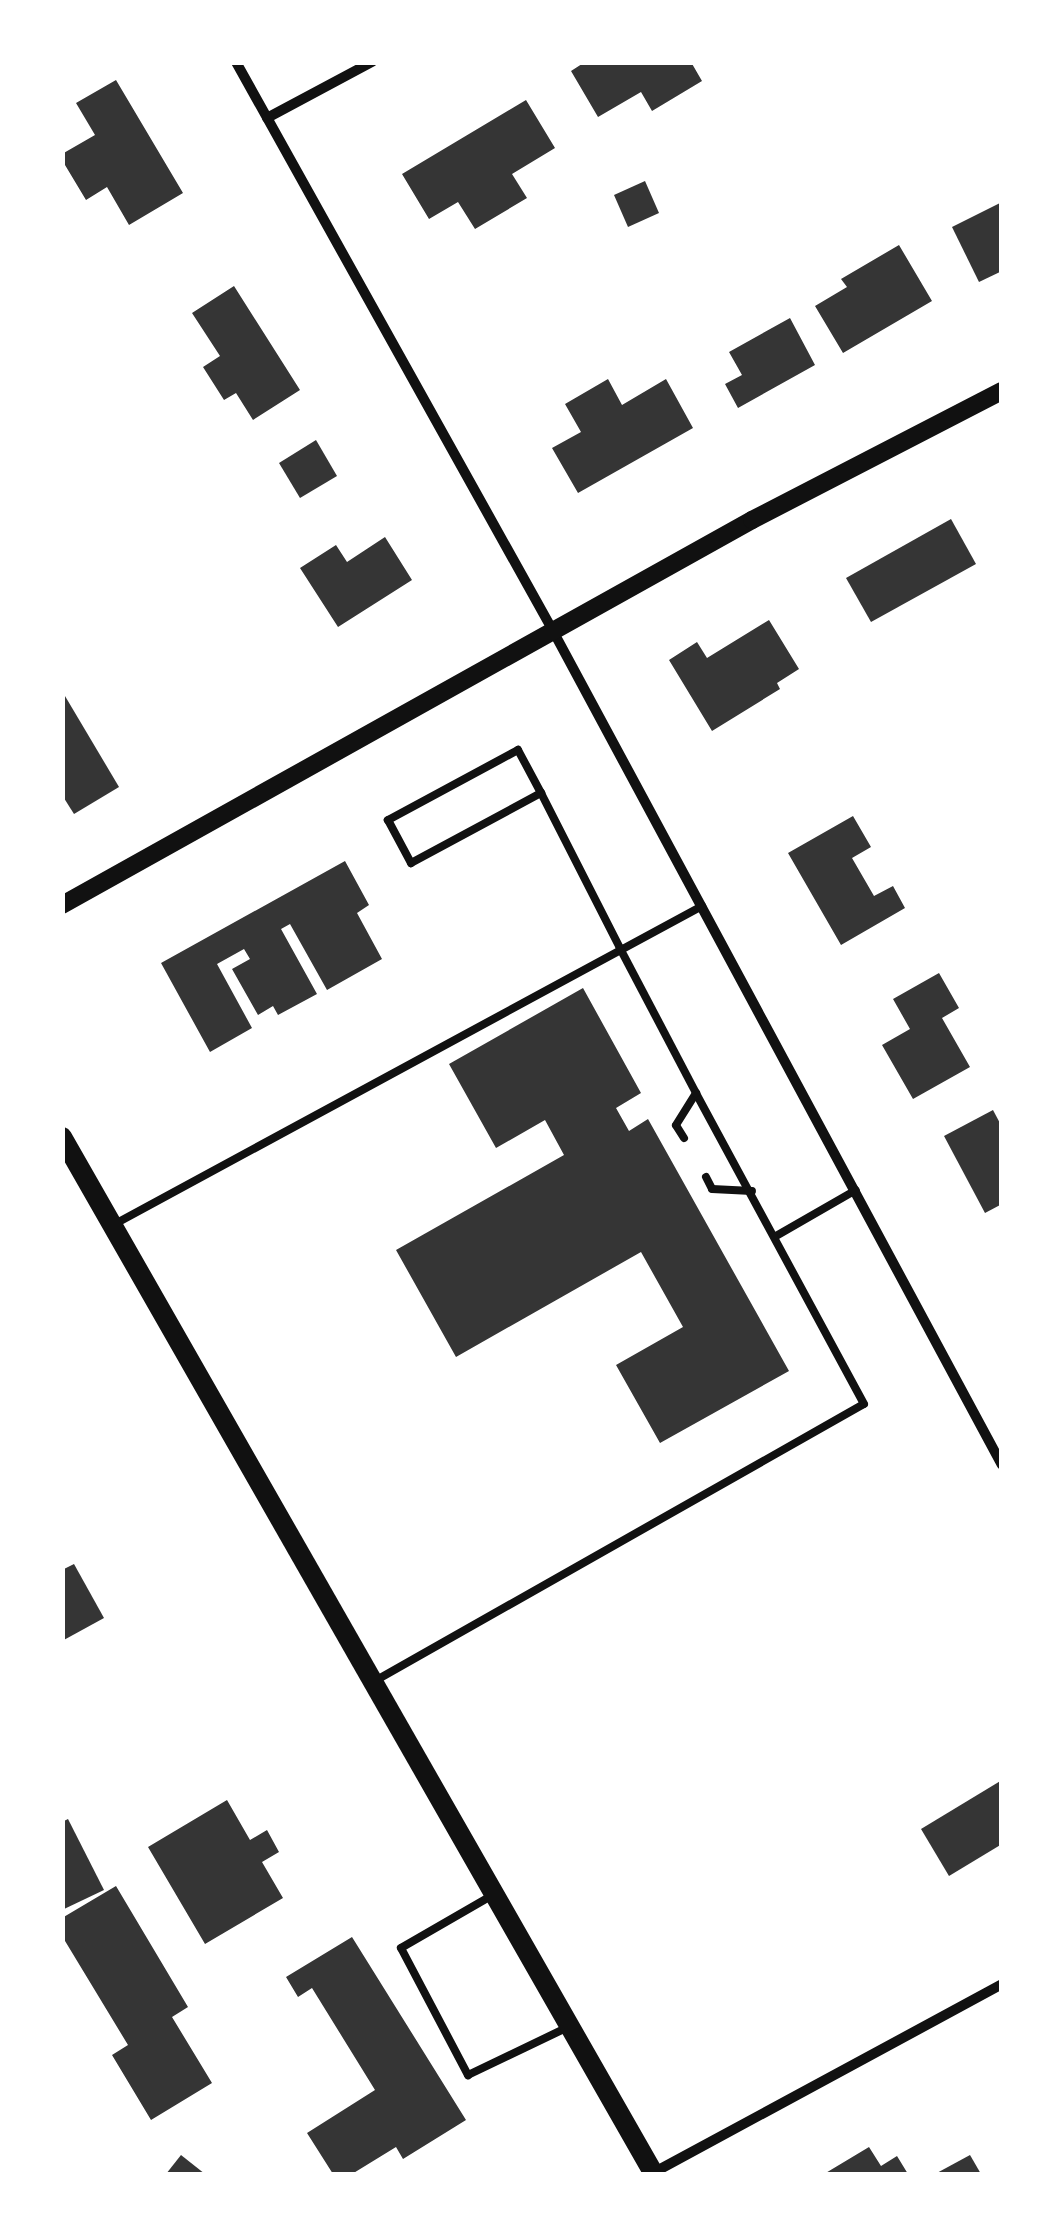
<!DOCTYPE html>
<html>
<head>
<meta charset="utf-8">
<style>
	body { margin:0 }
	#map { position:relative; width:1064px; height:2237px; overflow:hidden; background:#fff; font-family:Poppins,sans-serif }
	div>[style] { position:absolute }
	.building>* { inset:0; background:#353535 }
	.service>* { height:8px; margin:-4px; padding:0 4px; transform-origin:4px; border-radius:4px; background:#111 }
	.minor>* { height:10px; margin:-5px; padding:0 5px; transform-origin:5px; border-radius:5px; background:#111 }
	.tertiary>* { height:18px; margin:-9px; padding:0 9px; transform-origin:9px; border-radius:9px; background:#111 }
	.secondary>* { height:20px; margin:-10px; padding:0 10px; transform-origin:10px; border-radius:10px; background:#111 }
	span { translate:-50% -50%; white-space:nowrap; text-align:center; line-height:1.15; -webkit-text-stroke:8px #fff; paint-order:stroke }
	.frame { position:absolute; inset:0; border:65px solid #fff; pointer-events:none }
</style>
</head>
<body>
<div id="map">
	<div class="building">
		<i style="clip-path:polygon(585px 62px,691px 62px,702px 81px,652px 111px,641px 92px,598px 117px,571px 71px)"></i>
		<i style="clip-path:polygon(116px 80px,183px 193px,129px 225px,107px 187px,86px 200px,62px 160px,62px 154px,95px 135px,76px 103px)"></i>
		<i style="clip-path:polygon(526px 100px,555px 148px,512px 174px,527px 198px,475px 229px,458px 202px,429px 219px,402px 174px)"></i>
		<i style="clip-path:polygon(645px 181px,659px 213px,628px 227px,614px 195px)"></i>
		<i style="clip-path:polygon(1002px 202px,1002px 271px,979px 282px,952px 227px)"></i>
		<i style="clip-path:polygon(899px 245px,932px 301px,843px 353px,815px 306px,847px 287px,841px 279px)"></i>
		<i style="clip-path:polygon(234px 286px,300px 390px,253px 420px,236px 393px,224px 400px,203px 367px,220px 356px,192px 313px)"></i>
		<i style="clip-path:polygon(790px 318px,815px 365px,738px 408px,725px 384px,742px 375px,729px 352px)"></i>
		<i style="clip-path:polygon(608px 379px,622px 405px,666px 379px,693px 428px,578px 493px,552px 448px,581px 432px,565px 404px)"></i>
		<i style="clip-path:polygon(316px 440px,337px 476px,300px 498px,279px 463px)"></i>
		<i style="clip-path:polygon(951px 519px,976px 564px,871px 622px,846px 578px)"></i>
		<i style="clip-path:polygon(385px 537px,412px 580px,338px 627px,300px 568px,336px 545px,347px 562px)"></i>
		<i style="clip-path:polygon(769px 620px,799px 669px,777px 683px,780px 689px,712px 731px,669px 660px,697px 642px,707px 658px)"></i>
		<i style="clip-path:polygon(62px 691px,119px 787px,74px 814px,62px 795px)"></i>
		<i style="clip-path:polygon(853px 816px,871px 847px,852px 858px,874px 896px,893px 886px,905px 908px,841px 945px,788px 853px)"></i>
		<i style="clip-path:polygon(345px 861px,369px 905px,357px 913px,382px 959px,327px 990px,290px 924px,281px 929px,317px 994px,278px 1015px,273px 1006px,258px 1015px,232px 969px,250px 959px,244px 949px,217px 964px,252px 1028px,210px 1052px,161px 963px)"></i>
		<i style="clip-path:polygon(939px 973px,959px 1008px,942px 1018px,970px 1067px,913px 1099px,882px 1045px,910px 1029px,893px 999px)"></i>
		<i style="clip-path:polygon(583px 988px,641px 1093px,616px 1108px,629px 1131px,648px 1119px,789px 1371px,660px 1443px,616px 1365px,683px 1327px,641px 1252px,456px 1357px,396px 1250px,564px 1155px,545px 1120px,496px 1148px,449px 1064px)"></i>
		<i style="clip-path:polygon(993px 1110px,1002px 1127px,1002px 1204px,985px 1213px,944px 1136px)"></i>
		<i style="clip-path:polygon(74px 1564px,104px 1618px,62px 1641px,62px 1570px)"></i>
		<i style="clip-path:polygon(1002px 1780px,1002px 1844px,949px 1876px,921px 1829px)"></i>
		<i style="clip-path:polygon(227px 1800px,250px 1840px,267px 1830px,279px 1852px,262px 1862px,283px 1898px,205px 1944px,148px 1847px)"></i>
		<i style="clip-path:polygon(68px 1819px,104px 1890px,62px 1910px,62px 1822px)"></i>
		<i style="clip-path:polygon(116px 1886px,188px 2007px,172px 2017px,212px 2083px,151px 2120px,112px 2055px,128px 2045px,62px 1936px,62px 1918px)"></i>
		<i style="clip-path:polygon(352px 1937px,466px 2120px,403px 2159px,396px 2147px,352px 2174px,333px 2174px,307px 2133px,375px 2090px,312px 1988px,298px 1997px,286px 1977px)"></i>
		<i style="clip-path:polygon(869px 2147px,881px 2166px,897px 2156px,908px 2174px,824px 2174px)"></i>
		<i style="clip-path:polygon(181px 2155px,205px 2174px,166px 2174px)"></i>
		<i style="clip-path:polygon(970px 2155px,981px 2174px,935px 2174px)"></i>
	</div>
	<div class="service">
		<i style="left:684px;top:1138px;width:15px;rotate:-122deg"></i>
		<i style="left:676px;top:1125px;width:38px;rotate:-58deg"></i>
		<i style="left:706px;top:1177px;width:13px;rotate:63deg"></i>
		<i style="left:712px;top:1189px;width:40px;rotate:2.9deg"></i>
		<i style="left:113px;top:1225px;width:670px;rotate:-28.44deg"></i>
		<i style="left:776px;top:1236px;width:92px;rotate:-29.9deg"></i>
		<i style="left:373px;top:1682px;width:564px;rotate:-29.52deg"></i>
		<i style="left:864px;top:1404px;width:353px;rotate:-118.4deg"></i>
		<i style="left:696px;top:1093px;width:164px;rotate:-117.7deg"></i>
		<i style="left:620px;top:948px;width:174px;rotate:-117deg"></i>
		<i style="left:541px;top:793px;width:49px;rotate:-118.1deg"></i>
		<i style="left:518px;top:750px;width:148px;rotate:151.7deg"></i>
		<i style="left:388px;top:820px;width:49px;rotate:61.9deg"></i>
		<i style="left:411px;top:863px;width:148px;rotate:-28.3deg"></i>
		<i style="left:491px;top:1896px;width:104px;rotate:150deg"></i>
		<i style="left:401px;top:1948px;width:144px;rotate:62.2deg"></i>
		<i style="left:468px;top:2075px;width:109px;rotate:-25.6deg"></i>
	</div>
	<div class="minor">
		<i style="left:236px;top:62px;width:649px;rotate:60.87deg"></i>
		<i style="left:552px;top:629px;width:949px;rotate:61.71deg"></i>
		<i style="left:267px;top:118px;width:119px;rotate:-28.1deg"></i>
		<i style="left:651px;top:2174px;width:399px;rotate:-28.4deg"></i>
	</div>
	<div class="tertiary">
		<i style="left:62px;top:905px;width:790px;rotate:-29.16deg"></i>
		<i style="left:752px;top:520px;width:281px;rotate:-27.3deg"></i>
	</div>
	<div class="secondary">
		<i style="left:62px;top:1137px;width:1194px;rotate:60.28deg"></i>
	</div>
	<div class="frame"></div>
</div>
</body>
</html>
